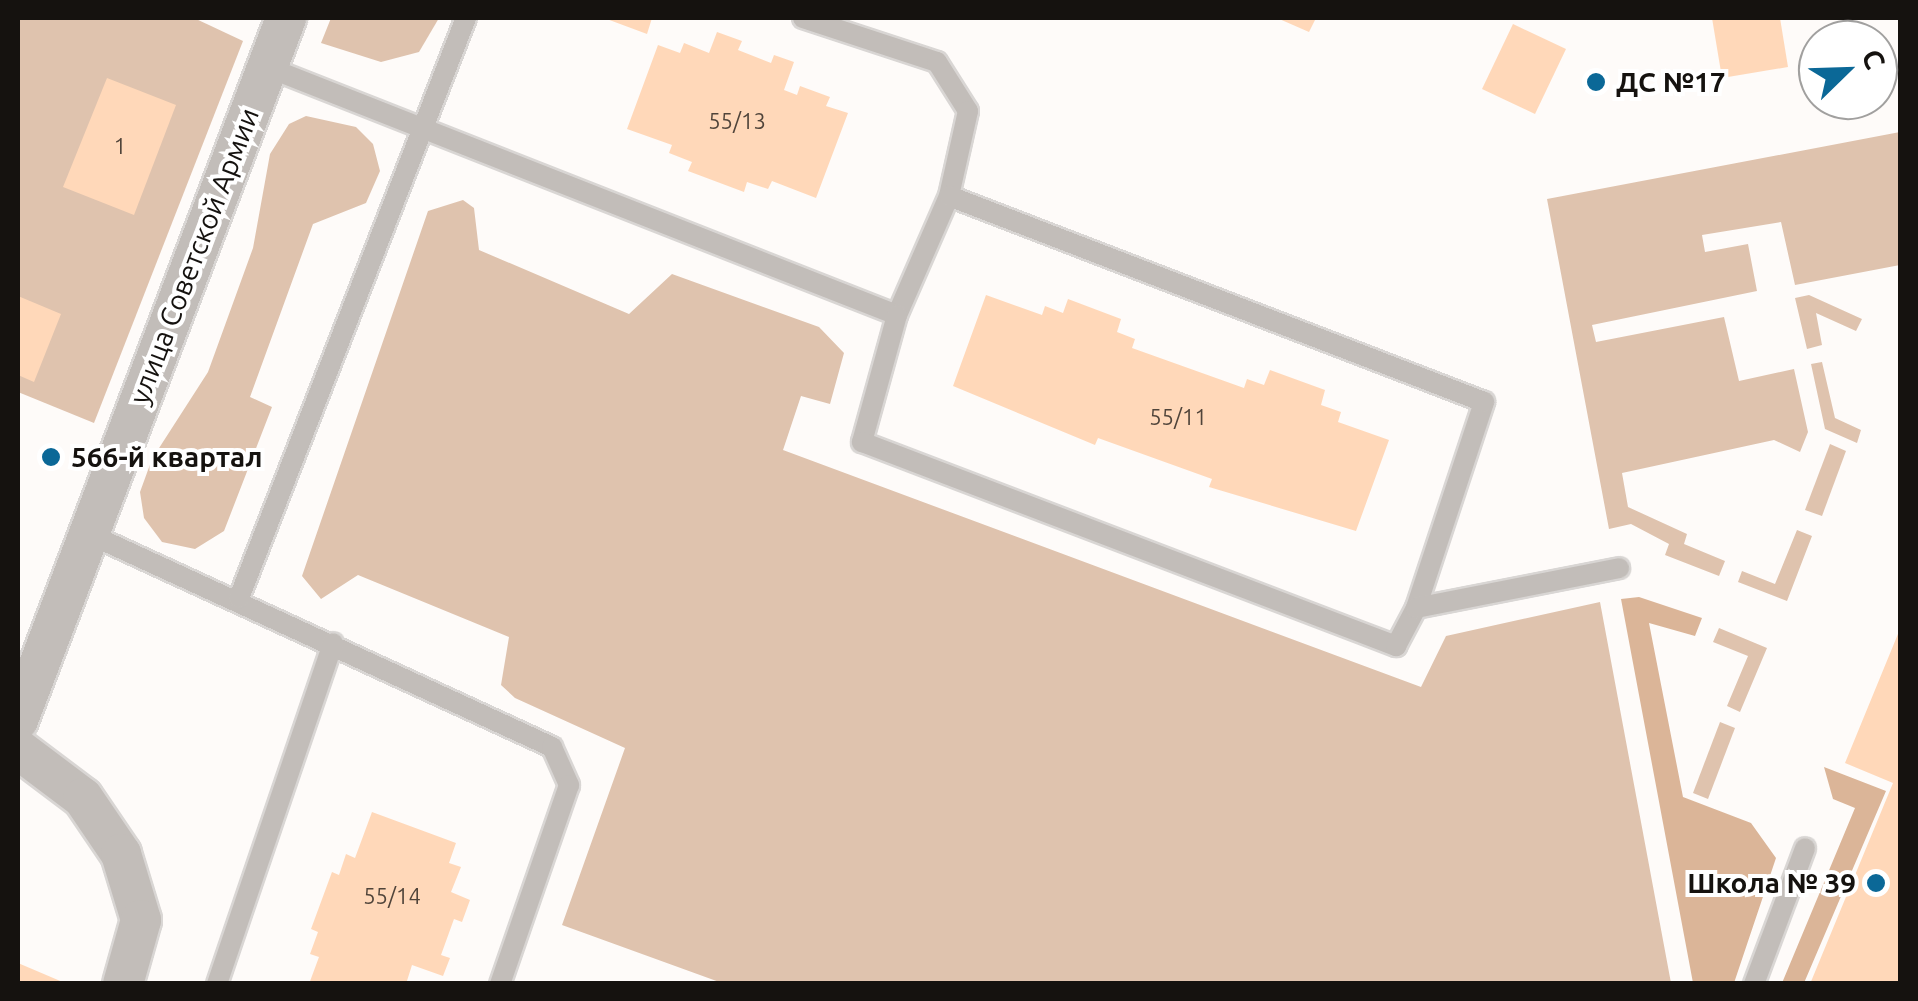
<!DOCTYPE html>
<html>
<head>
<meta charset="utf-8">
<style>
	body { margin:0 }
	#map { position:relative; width:1918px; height:1001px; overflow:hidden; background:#fefbf9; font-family:Ubuntu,sans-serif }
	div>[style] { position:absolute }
	.green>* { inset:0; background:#dfc3ae }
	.forest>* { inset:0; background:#dbb598 }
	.building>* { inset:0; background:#ffd8b9 }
	.roads { filter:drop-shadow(2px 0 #d9d6d4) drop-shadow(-2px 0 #d9d6d4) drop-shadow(0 2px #d9d6d4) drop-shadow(0 -2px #d9d6d4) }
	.lane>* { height:20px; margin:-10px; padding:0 10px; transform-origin:10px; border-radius:10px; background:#c2bdb9 }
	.street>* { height:40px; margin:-20px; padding:0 20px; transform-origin:20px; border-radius:20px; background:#c2bdb9 }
	.dots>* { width:28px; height:28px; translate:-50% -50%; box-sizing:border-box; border:5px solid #fff; border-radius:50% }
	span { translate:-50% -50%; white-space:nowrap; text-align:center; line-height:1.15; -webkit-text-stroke:8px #fff; paint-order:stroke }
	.number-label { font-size:22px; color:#50443a }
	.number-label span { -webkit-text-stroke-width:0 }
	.poi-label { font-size:28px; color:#15120f; font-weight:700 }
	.left { translate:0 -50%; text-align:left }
	.right { translate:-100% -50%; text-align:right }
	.street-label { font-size:28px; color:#15120f }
	.frame { position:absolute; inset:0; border:20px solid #15120f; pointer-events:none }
	.north { position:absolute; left:1798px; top:20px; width:100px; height:100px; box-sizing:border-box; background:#fff; border:2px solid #a1a09f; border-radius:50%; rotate:67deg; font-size:28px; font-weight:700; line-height:40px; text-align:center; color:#15120f }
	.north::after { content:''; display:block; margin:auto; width:35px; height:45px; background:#0b6897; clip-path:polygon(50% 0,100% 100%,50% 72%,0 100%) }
</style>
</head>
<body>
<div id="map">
	<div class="green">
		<i style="clip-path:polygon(18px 18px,194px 18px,243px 41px,94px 423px,18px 392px)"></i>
		<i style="clip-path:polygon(331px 18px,439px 18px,419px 52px,381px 62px,321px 43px)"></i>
		<i style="clip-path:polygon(306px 116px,356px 127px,373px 144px,380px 171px,366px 203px,313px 224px,250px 397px,272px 407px,224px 531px,195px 549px,162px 542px,144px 518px,140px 492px,152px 459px,208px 372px,253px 248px,270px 154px,289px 124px)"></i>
		<i style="clip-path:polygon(1900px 132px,1900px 265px,1795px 285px,1781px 222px,1702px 235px,1705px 252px,1748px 244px,1757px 291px,1592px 325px,1596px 342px,1724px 317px,1739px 381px,1794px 369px,1808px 432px,1800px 452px,1774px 440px,1622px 473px,1628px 507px,1687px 534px,1684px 544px,1725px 561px,1719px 576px,1665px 555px,1669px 544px,1631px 524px,1609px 529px,1547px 199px)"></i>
		<i style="clip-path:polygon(463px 200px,474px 208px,479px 250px,629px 314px,672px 274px,819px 327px,844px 353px,830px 404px,801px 396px,783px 450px,1421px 687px,1446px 636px,1600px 602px,1671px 983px,722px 983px,562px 925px,625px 748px,515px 698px,501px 685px,509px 637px,358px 575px,321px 599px,302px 576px,428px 211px)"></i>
		<i style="clip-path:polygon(1809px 295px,1862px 319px,1856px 331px,1816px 313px,1822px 345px,1807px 349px,1795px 298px)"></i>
		<i style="clip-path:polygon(1822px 362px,1835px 418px,1861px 430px,1857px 443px,1825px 429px,1811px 364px)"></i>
		<i style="clip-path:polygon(1830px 444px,1846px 451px,1822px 516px,1805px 510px)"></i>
		<i style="clip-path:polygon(1797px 530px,1812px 536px,1787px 601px,1738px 582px,1742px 571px,1775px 584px)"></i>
		<i style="clip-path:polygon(1719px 628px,1767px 648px,1740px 712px,1727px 706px,1748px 656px,1713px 642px)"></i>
		<i style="clip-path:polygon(1720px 722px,1735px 728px,1708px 799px,1693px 793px)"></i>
	</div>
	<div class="forest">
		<i style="clip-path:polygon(1639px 597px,1702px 618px,1695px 636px,1649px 623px,1683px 797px,1751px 823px,1776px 858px,1734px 983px,1693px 983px,1621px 599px)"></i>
		<i style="clip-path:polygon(1824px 767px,1886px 791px,1804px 983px,1782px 983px,1855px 808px,1833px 799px)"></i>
	</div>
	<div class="building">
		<i style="clip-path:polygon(604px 18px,652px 18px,647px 34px)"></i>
		<i style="clip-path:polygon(1277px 18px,1316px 18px,1309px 32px)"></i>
		<i style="clip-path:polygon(1712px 18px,1780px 18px,1788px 67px,1722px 78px)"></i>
		<i style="clip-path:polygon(1513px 24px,1566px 49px,1535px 114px,1482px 89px)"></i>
		<i style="clip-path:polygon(717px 32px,742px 41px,738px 50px,771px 63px,774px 55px,794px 62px,784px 90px,797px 95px,800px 86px,830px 97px,826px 106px,848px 113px,816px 198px,772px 181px,768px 189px,747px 182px,744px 192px,688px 171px,692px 162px,669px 153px,672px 145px,627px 129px,658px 45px,680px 53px,684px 43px,709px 53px)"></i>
		<i style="clip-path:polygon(107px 78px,176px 105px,134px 215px,63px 187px)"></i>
		<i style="clip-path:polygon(986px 295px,1042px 315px,1045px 306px,1063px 313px,1068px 299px,1121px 319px,1117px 332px,1135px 339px,1132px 348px,1244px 388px,1247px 379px,1264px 385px,1270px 370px,1325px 390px,1321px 405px,1341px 412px,1338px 422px,1389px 440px,1356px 531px,1209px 487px,1212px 479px,1098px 438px,1095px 445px,953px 386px)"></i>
		<i style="clip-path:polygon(18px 296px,61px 314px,34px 382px,18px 375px)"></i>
		<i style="clip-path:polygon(1900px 629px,1900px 984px,1810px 984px,1893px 783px,1845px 763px)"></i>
		<i style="clip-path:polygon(372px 812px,456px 843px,449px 863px,461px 867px,451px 892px,470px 900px,462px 922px,454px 919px,441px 955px,450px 958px,443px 976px,412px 965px,406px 984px,309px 984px,319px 957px,310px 954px,318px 932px,311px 929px,332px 872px,339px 875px,346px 854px,355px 858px)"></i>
		<i style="clip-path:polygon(18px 963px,65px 983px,65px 984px,18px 984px)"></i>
	</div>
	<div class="roads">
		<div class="lane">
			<i style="left:803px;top:18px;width:141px;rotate:18.2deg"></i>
			<i style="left:937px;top:62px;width:58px;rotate:57.7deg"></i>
			<i style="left:968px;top:111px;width:87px;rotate:102.6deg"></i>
			<i style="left:949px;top:196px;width:130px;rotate:113.6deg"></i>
			<i style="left:267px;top:67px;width:677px;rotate:21.49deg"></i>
			<i style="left:897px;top:315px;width:132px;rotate:105.4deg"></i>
			<i style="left:862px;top:442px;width:572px;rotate:20.91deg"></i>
			<i style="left:1396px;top:646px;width:43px;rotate:-62.2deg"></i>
			<i style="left:1416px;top:608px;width:217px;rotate:-71.7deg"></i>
			<i style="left:1484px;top:402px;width:573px;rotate:-158.94deg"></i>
			<i style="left:87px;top:533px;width:512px;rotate:24.71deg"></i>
			<i style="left:552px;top:747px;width:42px;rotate:65.9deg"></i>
			<i style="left:569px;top:785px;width:211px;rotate:109.1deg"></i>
			<i style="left:239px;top:598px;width:623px;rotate:-68.63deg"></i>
			<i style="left:1416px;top:608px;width:207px;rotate:-11.1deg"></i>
			<i style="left:217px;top:984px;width:360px;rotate:-71.2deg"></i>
			<i style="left:1754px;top:984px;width:145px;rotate:-69.4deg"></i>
		</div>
		<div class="street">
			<i style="left:18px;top:720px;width:751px;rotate:-69.1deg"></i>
			<i style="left:18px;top:749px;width:81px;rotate:37deg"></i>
			<i style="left:83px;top:798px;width:68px;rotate:55.8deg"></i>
			<i style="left:121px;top:854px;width:69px;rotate:73.1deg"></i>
			<i style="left:141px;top:920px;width:66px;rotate:105.7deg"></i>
		</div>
	</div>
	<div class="dots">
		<i style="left:1596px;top:82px;background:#0b6897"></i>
		<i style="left:51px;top:457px;background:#0b6897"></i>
		<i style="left:1876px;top:883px;background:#0b6897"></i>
	</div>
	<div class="number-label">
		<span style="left:737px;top:121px">55/13</span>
		<span style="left:120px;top:146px">1</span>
		<span style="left:1178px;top:417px">55/11</span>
		<span style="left:392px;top:896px">55/14</span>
	</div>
	<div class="poi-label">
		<span class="left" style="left:1616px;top:82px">ДС №17</span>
		<span class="left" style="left:71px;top:457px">566-й квартал</span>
		<span class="right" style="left:1856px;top:883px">Школа № 39</span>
	</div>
	<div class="street-label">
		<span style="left:194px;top:256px;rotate:-69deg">улица Советской Армии</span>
	</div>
	<div class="frame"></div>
	<div class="north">С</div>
</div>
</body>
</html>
